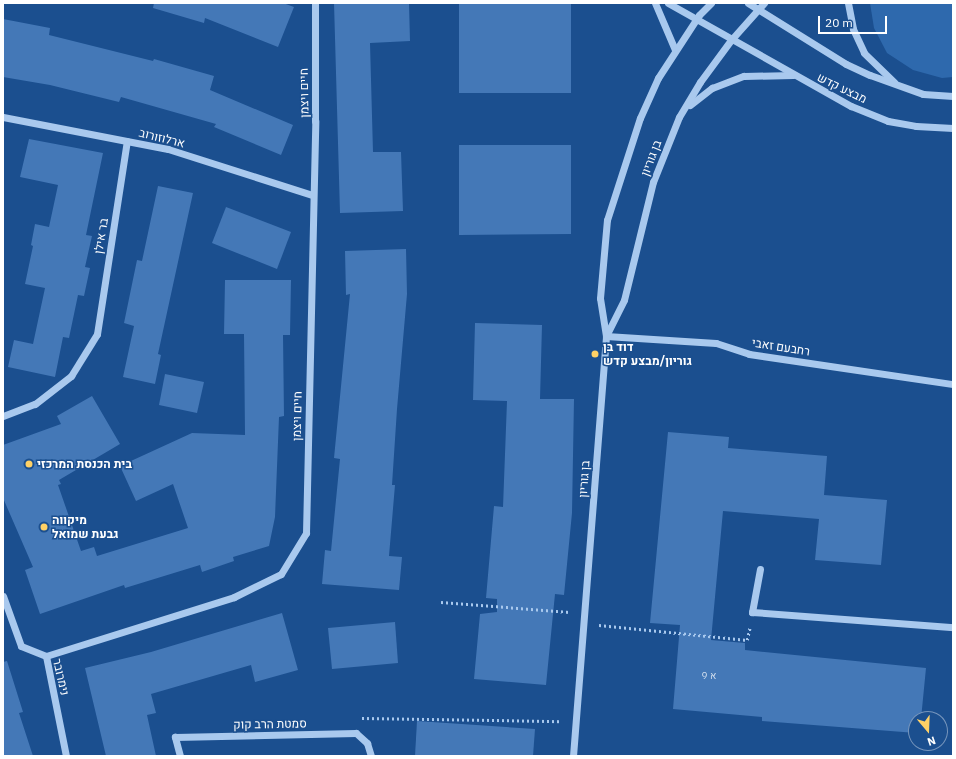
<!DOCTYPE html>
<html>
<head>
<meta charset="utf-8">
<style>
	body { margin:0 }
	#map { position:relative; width:956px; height:759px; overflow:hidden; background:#1b4f8f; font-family:"IBM Plex Sans",Heebo,sans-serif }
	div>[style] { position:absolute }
	.green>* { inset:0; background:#2e69ad }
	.building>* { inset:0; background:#4478b7 }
	.path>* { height:2.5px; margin-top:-1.25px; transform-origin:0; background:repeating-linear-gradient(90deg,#a9c9ee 0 2px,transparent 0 5px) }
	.minor>* { height:7px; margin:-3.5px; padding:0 3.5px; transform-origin:3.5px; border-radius:3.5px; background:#a9c9ee }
	.dots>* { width:11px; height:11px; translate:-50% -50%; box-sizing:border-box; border:2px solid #1b4f8f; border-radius:50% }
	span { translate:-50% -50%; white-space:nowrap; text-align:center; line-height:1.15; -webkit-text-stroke:3px #1b4f8f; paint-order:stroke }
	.number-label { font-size:10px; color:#d0dded }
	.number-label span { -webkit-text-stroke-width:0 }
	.street-label { font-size:12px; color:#fff }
	.poi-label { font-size:12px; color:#fff; font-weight:700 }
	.left { translate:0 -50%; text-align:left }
	.frame { position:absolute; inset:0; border:4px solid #fff; pointer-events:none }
	.north { position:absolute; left:908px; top:711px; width:40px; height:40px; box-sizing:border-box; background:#1b4f8f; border:1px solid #7695bc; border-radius:50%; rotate:161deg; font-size:11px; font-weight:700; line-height:16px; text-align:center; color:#fff }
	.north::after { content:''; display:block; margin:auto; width:14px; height:18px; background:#ffd166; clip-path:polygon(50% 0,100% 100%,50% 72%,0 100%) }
	.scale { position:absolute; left:818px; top:16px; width:69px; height:18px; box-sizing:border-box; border:2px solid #fff; border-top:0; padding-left:5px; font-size:12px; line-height:14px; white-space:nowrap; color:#fff; -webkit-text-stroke:3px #1b4f8f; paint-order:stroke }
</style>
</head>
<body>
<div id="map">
	<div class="green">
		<i style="clip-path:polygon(870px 3px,953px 3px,953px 77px,942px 78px,913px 70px,887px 53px,874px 28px)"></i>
	</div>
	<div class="building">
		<i style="clip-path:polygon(154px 3px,283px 3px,294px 7px,278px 47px,205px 18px,204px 23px,153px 8px)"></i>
		<i style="clip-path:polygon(334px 3px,409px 3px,410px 41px,370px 43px,373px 152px,401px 152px,403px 211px,340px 213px)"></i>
		<i style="clip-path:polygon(571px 3px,571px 93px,459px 93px,459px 4px)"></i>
		<i style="clip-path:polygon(3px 19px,50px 28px,49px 35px,153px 61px,154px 59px,214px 76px,210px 90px,293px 125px,281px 155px,214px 127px,216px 124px,121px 97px,119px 102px,50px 85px,3px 77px)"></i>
		<i style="clip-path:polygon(29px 139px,103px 153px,86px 235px,92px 236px,85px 267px,90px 268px,84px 296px,78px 295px,69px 338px,63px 337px,55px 377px,8px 367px,14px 340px,33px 344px,45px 288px,25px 284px,33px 246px,31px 245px,35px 224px,49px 227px,58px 185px,20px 177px)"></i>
		<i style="clip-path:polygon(459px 145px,571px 145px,571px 234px,459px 235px)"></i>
		<i style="clip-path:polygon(158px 186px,193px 193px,158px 354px,161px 355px,155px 384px,123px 377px,134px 326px,124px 323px,137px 260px,142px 261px)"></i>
		<i style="clip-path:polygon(226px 207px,291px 232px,277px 269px,212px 243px)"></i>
		<i style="clip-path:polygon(406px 249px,407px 294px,397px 409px,392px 485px,395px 485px,389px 556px,402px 557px,399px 590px,322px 584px,325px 550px,331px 551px,340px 459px,334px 458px,350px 294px,346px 295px,345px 251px)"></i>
		<i style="clip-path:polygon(225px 280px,291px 280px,290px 335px,283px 335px,284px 416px,279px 417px,275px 517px,269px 546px,233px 557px,234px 561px,202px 572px,200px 565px,125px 588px,124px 585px,40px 614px,25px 570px,33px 567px,3px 498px,3px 445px,61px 424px,57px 416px,92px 396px,120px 444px,59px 480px,61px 484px,58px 485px,81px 551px,94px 547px,97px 556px,188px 528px,173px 484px,136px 501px,120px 466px,192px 433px,245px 435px,244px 334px,224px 334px)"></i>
		<i style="clip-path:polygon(475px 323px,542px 325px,540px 399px,574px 399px,572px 513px,564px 595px,555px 594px,546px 685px,474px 679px,480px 614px,497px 612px,497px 599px,486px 598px,494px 506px,503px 507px,507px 401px,473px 400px)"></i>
		<i style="clip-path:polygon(165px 374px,204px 382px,197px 413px,159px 405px)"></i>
		<i style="clip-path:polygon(668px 432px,729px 437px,728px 448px,827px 456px,824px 495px,887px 500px,881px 565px,815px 560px,819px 519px,723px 511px,711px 640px,745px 643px,745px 650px,926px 668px,921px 719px,916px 719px,916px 733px,762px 721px,762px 717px,673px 709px,680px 625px,650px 623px)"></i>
		<i style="clip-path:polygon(282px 613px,298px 670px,255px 682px,251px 665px,151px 694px,156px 713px,147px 715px,156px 756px,106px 756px,85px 668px,151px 652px)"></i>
		<i style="clip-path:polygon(395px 622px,398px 663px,332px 669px,328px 628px)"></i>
		<i style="clip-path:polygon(7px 661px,23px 712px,19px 713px,33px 756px,3px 756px,3px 662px)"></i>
		<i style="clip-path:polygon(417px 721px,535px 729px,533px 756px,415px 756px)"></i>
	</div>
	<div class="path">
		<i style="left:441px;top:602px;width:129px;rotate:4.4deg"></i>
		<i style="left:599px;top:625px;width:149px;rotate:5.8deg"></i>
		<i style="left:747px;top:640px;width:13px;rotate:-77deg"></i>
		<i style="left:362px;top:718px;width:199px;rotate:0.9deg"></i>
	</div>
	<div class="minor">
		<i style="left:655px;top:3px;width:51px;rotate:66.9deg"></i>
		<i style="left:668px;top:3px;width:210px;rotate:29.4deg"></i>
		<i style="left:851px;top:106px;width:40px;rotate:22deg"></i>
		<i style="left:888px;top:121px;width:28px;rotate:10deg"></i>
		<i style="left:916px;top:126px;width:37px;rotate:3deg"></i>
		<i style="left:748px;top:3px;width:115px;rotate:31.9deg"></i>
		<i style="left:846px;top:64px;width:26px;rotate:25deg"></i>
		<i style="left:870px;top:75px;width:56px;rotate:19.7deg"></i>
		<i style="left:923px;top:94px;width:30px;rotate:4deg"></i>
		<i style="left:848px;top:3px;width:26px;rotate:79deg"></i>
		<i style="left:853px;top:29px;width:26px;rotate:65deg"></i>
		<i style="left:864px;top:53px;width:42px;rotate:44deg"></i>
		<i style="left:690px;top:105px;width:28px;rotate:-38deg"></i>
		<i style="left:712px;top:88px;width:34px;rotate:-21deg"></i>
		<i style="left:744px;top:76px;width:49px;rotate:-1.2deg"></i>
		<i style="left:3px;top:117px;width:168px;rotate:11deg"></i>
		<i style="left:168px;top:149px;width:151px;rotate:17.7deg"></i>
		<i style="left:606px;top:336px;width:40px;rotate:-63.4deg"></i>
		<i style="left:624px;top:300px;width:122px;rotate:-76.2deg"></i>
		<i style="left:653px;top:182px;width:70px;rotate:-68.2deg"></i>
		<i style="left:679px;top:117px;width:41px;rotate:-59deg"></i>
		<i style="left:700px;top:82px;width:52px;rotate:-53.6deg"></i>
		<i style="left:731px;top:40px;width:50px;rotate:-48.3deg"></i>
		<i style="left:606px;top:336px;width:110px;rotate:3.6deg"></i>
		<i style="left:716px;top:343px;width:35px;rotate:18deg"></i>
		<i style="left:749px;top:354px;width:206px;rotate:8.4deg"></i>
		<i style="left:3px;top:416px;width:34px;rotate:-21deg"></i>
		<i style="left:35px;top:404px;width:46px;rotate:-37.9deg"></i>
		<i style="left:71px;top:376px;width:49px;rotate:-58.2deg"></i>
		<i style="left:97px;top:334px;width:195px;rotate:-81.2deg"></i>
		<i style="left:760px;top:569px;width:44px;rotate:100.5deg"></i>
		<i style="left:752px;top:612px;width:202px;rotate:4.3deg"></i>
		<i style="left:3px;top:596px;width:53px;rotate:70.2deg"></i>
		<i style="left:21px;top:646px;width:27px;rotate:22deg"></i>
		<i style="left:46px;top:656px;width:197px;rotate:-17.4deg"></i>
		<i style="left:234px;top:597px;width:52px;rotate:-26.1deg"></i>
		<i style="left:281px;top:574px;width:48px;rotate:-58.6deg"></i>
		<i style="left:306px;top:533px;width:412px;rotate:-88.7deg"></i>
		<i style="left:315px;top:121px;width:118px;rotate:-90deg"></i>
		<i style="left:46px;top:656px;width:102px;rotate:78.7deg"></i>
		<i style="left:180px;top:756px;width:20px;rotate:-105deg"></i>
		<i style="left:175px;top:737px;width:181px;rotate:-1.3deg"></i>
		<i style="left:356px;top:733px;width:15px;rotate:42deg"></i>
		<i style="left:367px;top:743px;width:14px;rotate:73deg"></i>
		<i style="left:573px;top:756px;width:421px;rotate:-85.5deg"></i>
		<i style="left:606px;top:336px;width:38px;rotate:-99deg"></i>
		<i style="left:600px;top:298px;width:78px;rotate:-84.9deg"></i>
		<i style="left:607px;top:220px;width:107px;rotate:-72.1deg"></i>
		<i style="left:640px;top:118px;width:44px;rotate:-65.8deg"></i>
		<i style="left:658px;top:78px;width:75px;rotate:-56.9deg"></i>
		<i style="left:699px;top:15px;width:17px;rotate:-45deg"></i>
	</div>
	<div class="dots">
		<i style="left:595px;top:354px;background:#ffd166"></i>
		<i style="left:29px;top:464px;background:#ffd166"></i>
		<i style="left:44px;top:527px;background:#ffd166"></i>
	</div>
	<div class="number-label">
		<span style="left:709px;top:676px">9 א</span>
	</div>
	<div class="street-label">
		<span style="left:842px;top:88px;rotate:26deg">מבצע קדש</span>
		<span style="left:304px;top:93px;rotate:-91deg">חיים ויצמן</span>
		<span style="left:162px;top:138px;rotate:14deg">ארלוזורוב</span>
		<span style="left:651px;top:158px;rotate:-69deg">בן גוריון</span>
		<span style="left:101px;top:236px;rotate:-81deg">בר אילן</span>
		<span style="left:781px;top:347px;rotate:9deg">רחבעם זאבי</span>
		<span style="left:297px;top:416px;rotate:-89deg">חיים ויצמן</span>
		<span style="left:584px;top:479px;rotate:-86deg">בן גוריון</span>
		<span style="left:61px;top:677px;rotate:77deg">נימרובר</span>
		<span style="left:270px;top:724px;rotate:-1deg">סמטת הרב קוק</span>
	</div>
	<div class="poi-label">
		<span class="left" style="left:603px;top:354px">דוד בן<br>גוריון/מבצע קדש</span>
		<span class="left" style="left:37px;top:464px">בית הכנסת המרכזי</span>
		<span class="left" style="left:52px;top:527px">מיקווה<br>גבעת שמואל</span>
	</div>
	<div class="frame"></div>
	<div class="north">N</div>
	<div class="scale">20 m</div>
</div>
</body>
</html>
